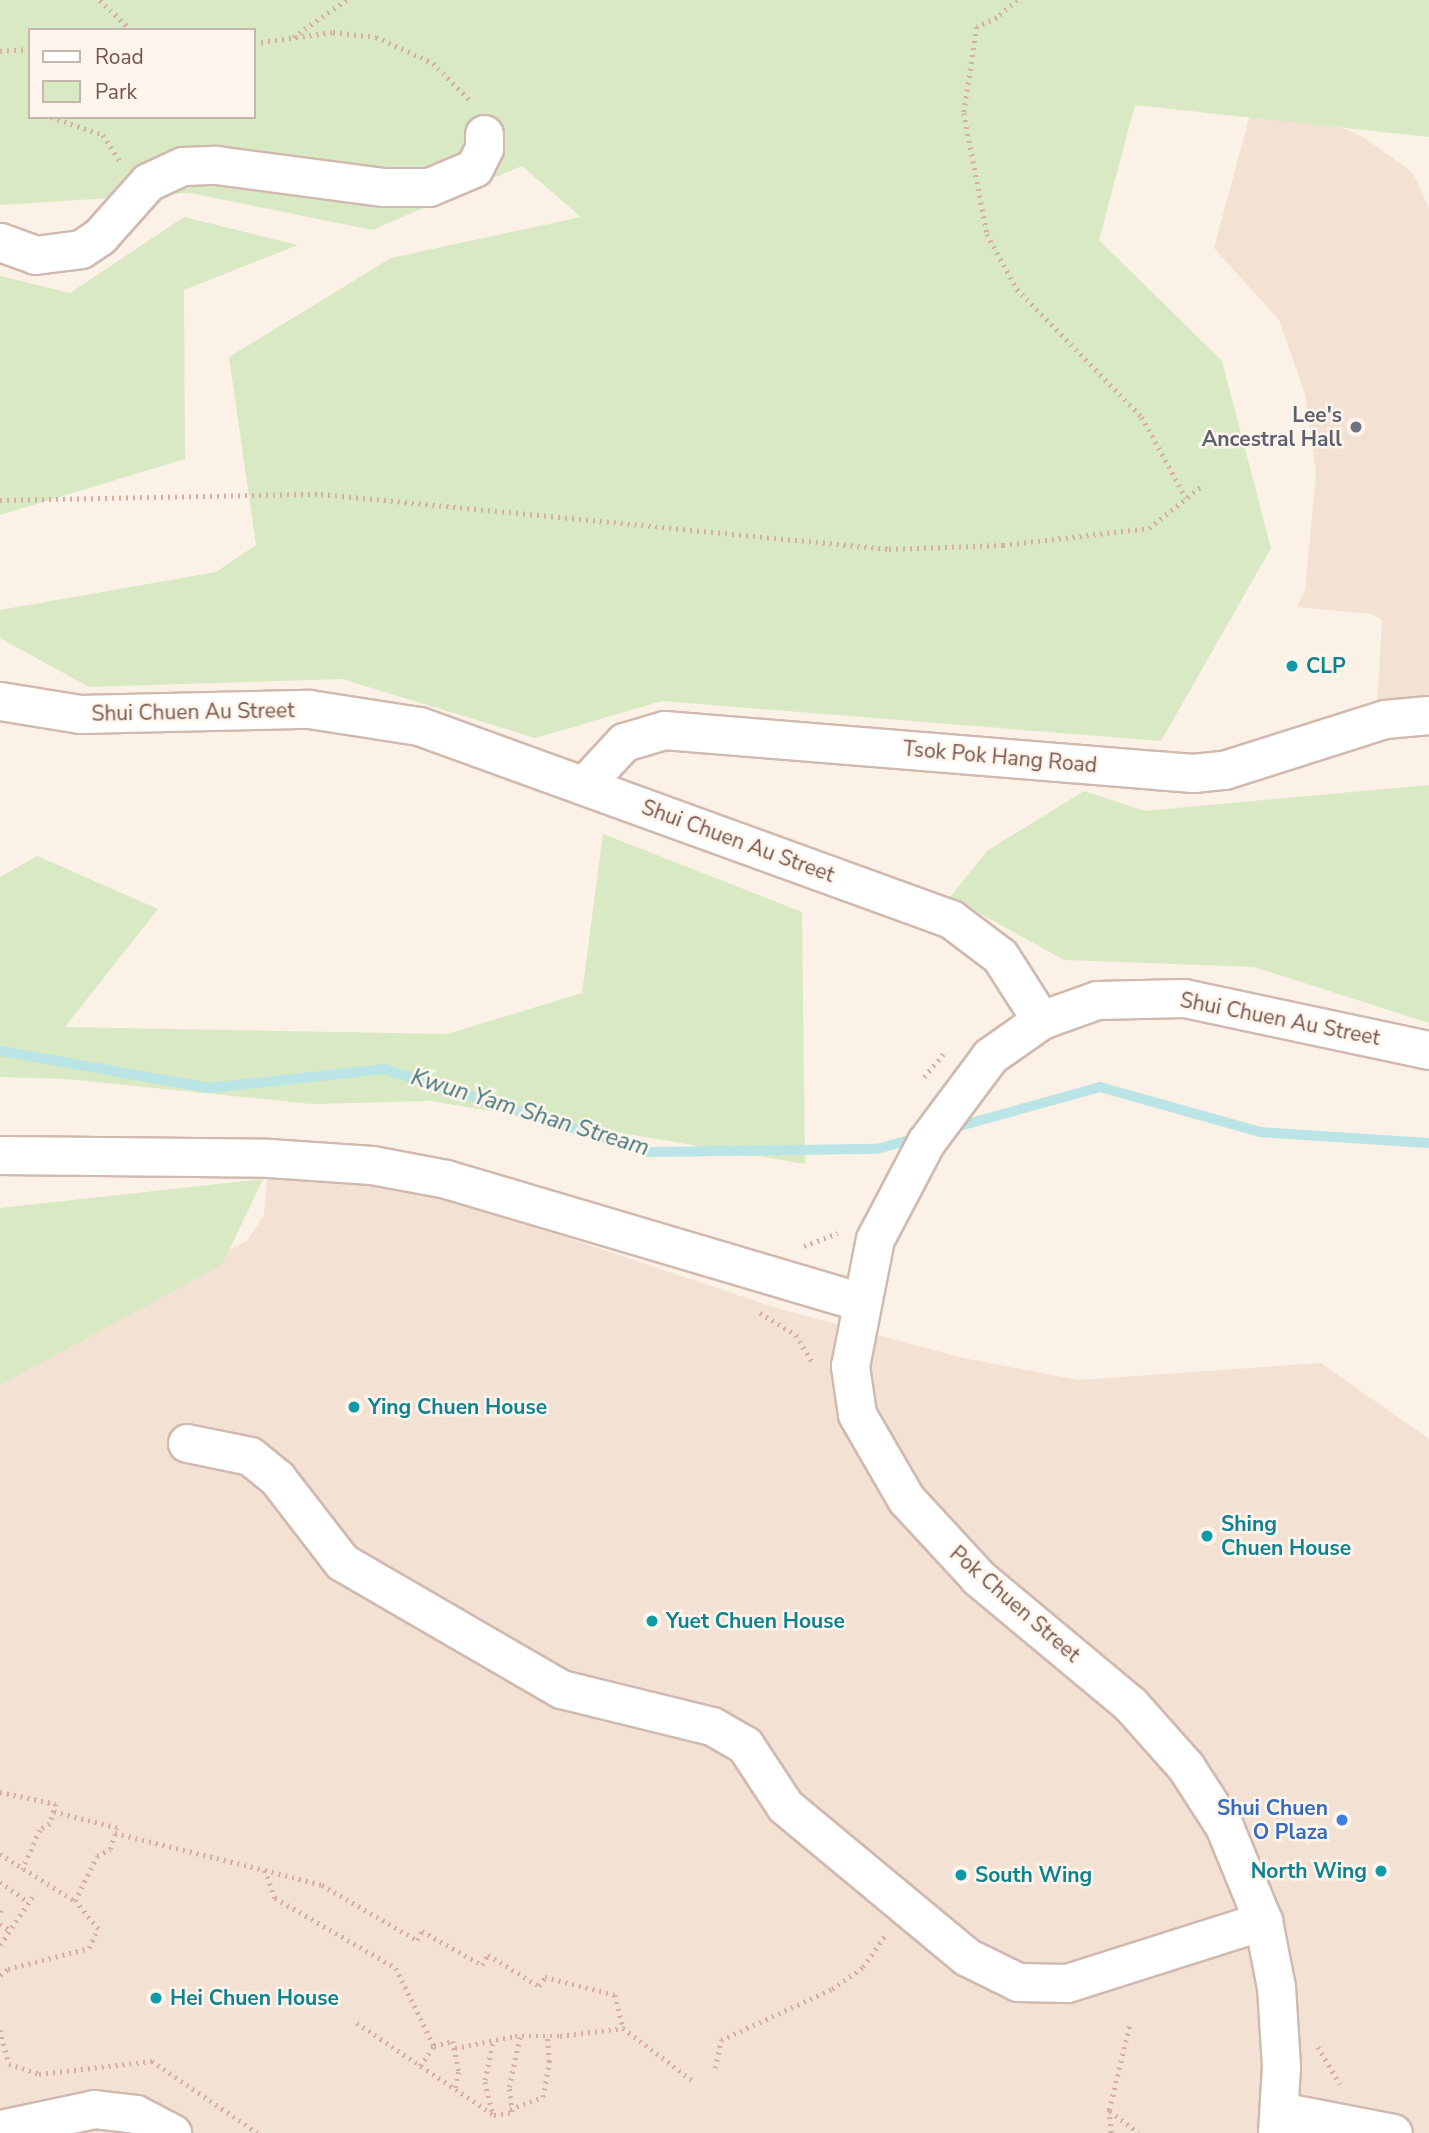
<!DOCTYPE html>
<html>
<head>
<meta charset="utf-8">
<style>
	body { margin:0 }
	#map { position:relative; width:1429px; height:2133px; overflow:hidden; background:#fcf1e6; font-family:"Nunito Sans",sans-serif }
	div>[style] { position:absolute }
	.residential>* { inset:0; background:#f3e2d4 }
	.green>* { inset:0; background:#d8e9c4 }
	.stream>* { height:10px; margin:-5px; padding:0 5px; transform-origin:5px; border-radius:5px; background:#bae4e5 }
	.path>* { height:4.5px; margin-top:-2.25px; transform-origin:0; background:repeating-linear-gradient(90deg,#d6afa1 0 2px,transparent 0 7px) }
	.roads { filter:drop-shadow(2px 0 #d0b9af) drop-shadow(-2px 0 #d0b9af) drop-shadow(0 2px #d0b9af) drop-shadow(0 -2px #d0b9af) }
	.minor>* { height:37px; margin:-18.5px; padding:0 18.5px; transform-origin:18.5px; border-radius:18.5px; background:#fff }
	.dots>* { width:19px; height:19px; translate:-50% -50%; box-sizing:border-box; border:4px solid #fff5ec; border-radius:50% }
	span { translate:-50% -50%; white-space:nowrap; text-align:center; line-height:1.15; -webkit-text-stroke:5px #fff5ec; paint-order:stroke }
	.worship-label { font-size:21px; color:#5b616d; font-weight:700 }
	.right { translate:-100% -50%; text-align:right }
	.culture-label { font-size:21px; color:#0d838f; font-weight:700 }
	.left { translate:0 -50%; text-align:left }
	.street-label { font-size:21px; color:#75554b }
	.shop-label { font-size:21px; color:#366cbe; font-weight:700 }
	.water-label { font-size:23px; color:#3f777a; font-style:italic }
	.legend { position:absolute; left:28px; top:28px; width:228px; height:91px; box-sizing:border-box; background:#fff5ec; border:2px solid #c8b5ac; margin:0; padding:9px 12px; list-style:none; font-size:21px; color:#75554b }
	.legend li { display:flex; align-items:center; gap:14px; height:35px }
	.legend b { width:35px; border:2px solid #c8b5ac }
</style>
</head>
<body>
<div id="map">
	<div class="residential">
		<i style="clip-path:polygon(1257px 89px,1365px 138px,1413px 173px,1429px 208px,1429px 704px,1377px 706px,1382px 620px,1372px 614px,1297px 607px,1305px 590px,1316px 474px,1305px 394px,1279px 320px,1214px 248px)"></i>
		<i style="clip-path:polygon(268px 1170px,436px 1194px,777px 1308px,959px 1357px,1078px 1380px,1321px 1363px,1429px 1439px,1429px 2133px,0 2133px,0 1358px,247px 1241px,264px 1215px)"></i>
	</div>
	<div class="green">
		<i style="clip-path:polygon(evenodd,0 0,1429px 0,1429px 137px,1135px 105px,1099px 240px,1222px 361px,1271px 548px,1161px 741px,662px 701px,535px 738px,342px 679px,89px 687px,0 638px,0 610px,216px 572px,256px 545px,229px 357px,391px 258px,581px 217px,522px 166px,372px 230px,190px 193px,0 205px,0 0,30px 30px,254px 30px,254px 117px,30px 117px,30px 30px)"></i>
		<i style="clip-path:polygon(184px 217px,298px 245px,184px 290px,185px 459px,0 515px,0 276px,70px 293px)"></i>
		<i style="clip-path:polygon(1429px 785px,1429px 1023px,1254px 967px,1064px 960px,950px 897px,987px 851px,1084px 791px,1145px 811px)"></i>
		<i style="clip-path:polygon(603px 834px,802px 912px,805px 1164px,431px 1101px,312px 1104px,66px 1079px,0 1077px,0 877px,37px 856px,158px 909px,65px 1027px,447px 1034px,582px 993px)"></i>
		<i style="clip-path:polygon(263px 1179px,222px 1265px,0 1385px,0 1208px)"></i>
	</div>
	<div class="stream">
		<i style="left:0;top:1051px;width:213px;rotate:10deg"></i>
		<i style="left:210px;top:1088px;width:175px;rotate:-6.2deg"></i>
		<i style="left:384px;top:1069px;width:278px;rotate:17.4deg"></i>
		<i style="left:649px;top:1152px;width:228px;rotate:-0.8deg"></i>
		<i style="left:877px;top:1149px;width:41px;rotate:-15.4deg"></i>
		<i style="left:949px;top:1129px;width:157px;rotate:-15.5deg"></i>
		<i style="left:1100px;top:1087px;width:166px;rotate:15.7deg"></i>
		<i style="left:1260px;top:1132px;width:169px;rotate:3.7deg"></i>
	</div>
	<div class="path">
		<i style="left:100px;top:0;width:43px;rotate:44.1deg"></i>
		<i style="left:1017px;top:0;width:27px;rotate:138deg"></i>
		<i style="left:997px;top:18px;width:22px;rotate:156deg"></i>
		<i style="left:977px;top:27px;width:87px;rotate:98.6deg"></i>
		<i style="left:964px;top:113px;width:123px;rotate:79.2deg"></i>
		<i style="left:987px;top:234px;width:63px;rotate:61.4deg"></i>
		<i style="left:1017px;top:289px;width:179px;rotate:45.7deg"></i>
		<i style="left:1142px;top:417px;width:92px;rotate:61.5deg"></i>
		<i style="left:293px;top:37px;width:65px;rotate:-34.9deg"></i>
		<i style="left:254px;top:43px;width:80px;rotate:-7.9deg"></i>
		<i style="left:333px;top:32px;width:43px;rotate:6.6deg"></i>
		<i style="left:376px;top:37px;width:63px;rotate:24.5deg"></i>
		<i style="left:433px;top:63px;width:54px;rotate:45deg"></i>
		<i style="left:0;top:51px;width:30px;rotate:-4deg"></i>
		<i style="left:51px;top:117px;width:55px;rotate:19.1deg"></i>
		<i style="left:103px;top:135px;width:31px;rotate:57deg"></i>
		<i style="left:0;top:500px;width:321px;rotate:-1.1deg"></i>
		<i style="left:321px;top:494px;width:571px;rotate:5.53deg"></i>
		<i style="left:889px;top:549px;width:114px;rotate:-2deg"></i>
		<i style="left:1003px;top:545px;width:147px;rotate:-6.6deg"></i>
		<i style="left:1149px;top:528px;width:70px;rotate:-38.7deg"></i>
		<i style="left:924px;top:1077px;width:30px;rotate:-50deg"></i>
		<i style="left:804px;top:1246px;width:36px;rotate:-21deg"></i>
		<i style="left:760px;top:1313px;width:42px;rotate:31.4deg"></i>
		<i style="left:796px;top:1335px;width:33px;rotate:59deg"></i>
		<i style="left:0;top:1792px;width:57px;rotate:12.1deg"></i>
		<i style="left:56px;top:1804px;width:21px;rotate:107deg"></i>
		<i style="left:50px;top:1824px;width:12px;rotate:149deg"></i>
		<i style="left:40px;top:1830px;width:43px;rotate:113.6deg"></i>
		<i style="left:115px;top:1833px;width:154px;rotate:13.9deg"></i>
		<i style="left:265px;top:1870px;width:30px;rotate:70deg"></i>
		<i style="left:275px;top:1898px;width:140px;rotate:30deg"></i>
		<i style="left:396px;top:1968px;width:87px;rotate:64deg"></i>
		<i style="left:0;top:1854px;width:89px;rotate:32.1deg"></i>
		<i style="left:265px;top:1870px;width:59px;rotate:14.7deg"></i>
		<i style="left:322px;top:1885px;width:110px;rotate:30.1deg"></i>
		<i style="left:417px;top:1940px;width:10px;rotate:-61deg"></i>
		<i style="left:422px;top:1931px;width:69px;rotate:29.5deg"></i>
		<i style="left:482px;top:1965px;width:12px;rotate:-59deg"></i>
		<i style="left:488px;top:1955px;width:60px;rotate:31.3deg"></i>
		<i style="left:539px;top:1986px;width:11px;rotate:-56deg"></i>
		<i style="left:545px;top:1977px;width:72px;rotate:14.4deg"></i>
		<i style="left:615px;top:1995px;width:34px;rotate:76deg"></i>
		<i style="left:623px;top:2028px;width:86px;rotate:37deg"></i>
		<i style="left:0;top:1882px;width:35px;rotate:35deg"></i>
		<i style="left:0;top:1912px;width:4px;rotate:-63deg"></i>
		<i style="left:0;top:1924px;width:12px;rotate:31deg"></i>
		<i style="left:0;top:1945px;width:63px;rotate:-56.1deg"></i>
		<i style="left:0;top:1975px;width:10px;rotate:-37deg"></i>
		<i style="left:8px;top:1969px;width:84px;rotate:-14.5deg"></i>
		<i style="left:89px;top:1948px;width:21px;rotate:-65deg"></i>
		<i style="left:98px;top:1929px;width:36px;rotate:-129deg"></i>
		<i style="left:75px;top:1901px;width:50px;rotate:-63.9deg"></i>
		<i style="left:97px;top:1856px;width:15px;rotate:-28deg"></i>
		<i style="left:110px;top:1849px;width:22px;rotate:-72deg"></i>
		<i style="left:117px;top:1828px;width:65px;rotate:-165.7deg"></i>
		<i style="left:357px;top:2023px;width:165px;rotate:33.9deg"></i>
		<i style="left:494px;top:2115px;width:18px;rotate:-9deg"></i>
		<i style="left:512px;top:2112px;width:25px;rotate:-97deg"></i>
		<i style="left:509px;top:2087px;width:52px;rotate:-77.8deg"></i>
		<i style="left:0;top:2030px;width:35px;rotate:75deg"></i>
		<i style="left:9px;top:2064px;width:32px;rotate:18deg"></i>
		<i style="left:39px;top:2074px;width:114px;rotate:-6.6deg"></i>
		<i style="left:152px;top:2061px;width:128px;rotate:34.2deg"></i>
		<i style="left:493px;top:2044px;width:39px;rotate:102deg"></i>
		<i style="left:485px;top:2082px;width:33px;rotate:76deg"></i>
		<i style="left:1318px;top:2047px;width:43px;rotate:59.3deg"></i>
		<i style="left:455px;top:2048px;width:61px;rotate:-11.3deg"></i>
		<i style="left:515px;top:2036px;width:45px"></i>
		<i style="left:560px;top:2036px;width:64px;rotate:-7.2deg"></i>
		<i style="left:420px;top:2066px;width:24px;rotate:-55deg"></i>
		<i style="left:434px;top:2046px;width:20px;rotate:-15deg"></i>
		<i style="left:453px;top:2041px;width:32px;rotate:79deg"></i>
		<i style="left:459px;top:2072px;width:17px;rotate:103deg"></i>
		<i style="left:715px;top:2068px;width:29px;rotate:-78deg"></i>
		<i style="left:721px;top:2040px;width:122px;rotate:-24.7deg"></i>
		<i style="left:832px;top:1989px;width:38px;rotate:-35deg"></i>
		<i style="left:863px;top:1967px;width:38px;rotate:-55deg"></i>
		<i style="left:510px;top:2109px;width:35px;rotate:-20deg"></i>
		<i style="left:543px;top:2097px;width:36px;rotate:-80deg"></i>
		<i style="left:549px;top:2062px;width:26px;rotate:-94deg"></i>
		<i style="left:1110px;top:2111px;width:36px;rotate:37deg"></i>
		<i style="left:1111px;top:2133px;width:23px;rotate:-95deg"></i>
		<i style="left:1109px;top:2110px;width:89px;rotate:-76.4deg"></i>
	</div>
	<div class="roads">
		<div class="minor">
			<i style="left:0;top:242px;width:37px;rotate:20deg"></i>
			<i style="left:35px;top:255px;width:46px;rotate:-7.4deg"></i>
			<i style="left:81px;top:249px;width:23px;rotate:-34deg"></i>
			<i style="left:100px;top:236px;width:72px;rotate:-48.4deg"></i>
			<i style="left:148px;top:182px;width:38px;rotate:-25deg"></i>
			<i style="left:183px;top:166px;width:33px;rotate:-2deg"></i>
			<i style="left:216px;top:165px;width:169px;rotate:7.5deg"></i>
			<i style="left:384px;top:187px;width:45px"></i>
			<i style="left:429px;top:187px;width:49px;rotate:-22.9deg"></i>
			<i style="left:474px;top:168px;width:22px;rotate:-63deg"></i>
			<i style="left:484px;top:148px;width:14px;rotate:-90deg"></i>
			<i style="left:0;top:701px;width:81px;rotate:9.2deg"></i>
			<i style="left:80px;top:714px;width:229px;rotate:-1.3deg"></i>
			<i style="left:309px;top:709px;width:111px;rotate:8.8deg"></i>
			<i style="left:419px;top:726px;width:566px;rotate:19.94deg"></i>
			<i style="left:951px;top:919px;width:61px;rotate:37.1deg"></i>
			<i style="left:1000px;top:956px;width:76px;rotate:57.4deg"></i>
			<i style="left:584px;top:785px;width:59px;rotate:-47.1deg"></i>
			<i style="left:624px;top:742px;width:42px;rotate:-16.7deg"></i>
			<i style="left:664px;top:730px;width:531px;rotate:4.65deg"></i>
			<i style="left:1193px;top:773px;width:31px;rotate:-6deg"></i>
			<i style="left:1224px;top:770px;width:169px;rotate:-17.6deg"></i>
			<i style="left:1385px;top:719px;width:44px;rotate:-5.2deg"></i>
			<i style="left:0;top:1155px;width:269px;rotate:0.6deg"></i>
			<i style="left:269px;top:1158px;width:103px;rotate:3.9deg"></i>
			<i style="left:372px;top:1165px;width:75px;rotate:10.7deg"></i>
			<i style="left:446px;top:1179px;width:432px;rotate:16.5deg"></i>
			<i style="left:187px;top:1443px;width:64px;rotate:11.7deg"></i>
			<i style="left:250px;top:1456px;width:35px;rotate:39deg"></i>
			<i style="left:277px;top:1478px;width:106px;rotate:52.3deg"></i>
			<i style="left:342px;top:1562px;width:253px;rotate:30.1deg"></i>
			<i style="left:561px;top:1689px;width:155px;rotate:13.8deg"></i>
			<i style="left:712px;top:1726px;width:38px;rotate:30deg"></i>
			<i style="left:745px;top:1745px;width:73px;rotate:56.7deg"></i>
			<i style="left:785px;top:1806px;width:236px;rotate:39.7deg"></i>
			<i style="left:967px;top:1957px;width:57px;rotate:26.1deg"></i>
			<i style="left:1018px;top:1982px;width:49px;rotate:1.2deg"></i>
			<i style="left:1067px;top:1983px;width:206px;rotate:-17.6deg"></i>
			<i style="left:1279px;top:2111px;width:116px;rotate:10.9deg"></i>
			<i style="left:0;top:2129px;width:96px;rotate:-12deg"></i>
			<i style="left:94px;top:2109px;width:42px;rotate:6.8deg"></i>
			<i style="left:136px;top:2114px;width:41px;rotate:27.8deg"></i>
			<i style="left:1277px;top:2133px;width:67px;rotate:-86.6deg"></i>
			<i style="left:1281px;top:2066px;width:79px;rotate:-93.6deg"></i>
			<i style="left:1276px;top:1987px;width:67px;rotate:-101.1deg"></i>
			<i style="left:1263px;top:1921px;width:103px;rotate:-112.3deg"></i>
			<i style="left:1224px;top:1826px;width:70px;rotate:-122.8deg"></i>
			<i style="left:1186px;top:1767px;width:84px;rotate:-131.6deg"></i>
			<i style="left:1130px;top:1704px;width:197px;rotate:-140.2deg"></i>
			<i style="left:979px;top:1578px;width:108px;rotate:-132.7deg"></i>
			<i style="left:906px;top:1499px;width:98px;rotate:-120deg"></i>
			<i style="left:857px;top:1414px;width:49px;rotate:-98.3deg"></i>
			<i style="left:850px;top:1366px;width:129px;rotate:-78.9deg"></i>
			<i style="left:875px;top:1239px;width:110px;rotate:-62.3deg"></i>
			<i style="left:926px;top:1142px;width:107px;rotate:-53.3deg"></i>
			<i style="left:990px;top:1056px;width:62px;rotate:-35.2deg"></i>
			<i style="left:1041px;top:1020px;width:59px;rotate:-19.7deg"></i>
			<i style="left:1097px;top:1000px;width:87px;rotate:-1.3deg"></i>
			<i style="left:1184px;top:998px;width:250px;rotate:12deg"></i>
		</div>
	</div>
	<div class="dots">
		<i style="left:1356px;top:427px;background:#6b7280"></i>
		<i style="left:1292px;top:666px;background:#0f9aa8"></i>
		<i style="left:354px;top:1407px;background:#0f9aa8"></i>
		<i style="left:1207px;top:1536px;background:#0f9aa8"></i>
		<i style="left:652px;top:1621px;background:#0f9aa8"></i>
		<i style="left:1342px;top:1820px;background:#3f7fe0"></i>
		<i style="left:1381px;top:1871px;background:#0f9aa8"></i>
		<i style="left:961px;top:1875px;background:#0f9aa8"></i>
		<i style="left:156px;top:1998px;background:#0f9aa8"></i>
	</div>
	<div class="worship-label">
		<span class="right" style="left:1342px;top:427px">Lee's<br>Ancestral Hall</span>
	</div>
	<div class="culture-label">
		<span class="left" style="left:1306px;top:666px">CLP</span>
		<span class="left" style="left:368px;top:1407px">Ying Chuen House</span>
		<span class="left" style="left:1221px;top:1536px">Shing<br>Chuen House</span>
		<span class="left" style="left:666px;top:1621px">Yuet Chuen House</span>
		<span class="right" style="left:1367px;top:1871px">North Wing</span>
		<span class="left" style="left:975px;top:1875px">South Wing</span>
		<span class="left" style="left:170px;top:1998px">Hei Chuen House</span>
	</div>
	<div class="street-label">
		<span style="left:193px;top:712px;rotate:-1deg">Shui Chuen Au Street</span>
		<span style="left:1000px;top:757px;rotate:5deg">Tsok Pok Hang Road</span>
		<span style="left:738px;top:841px;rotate:20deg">Shui Chuen Au Street</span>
		<span style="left:1280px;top:1019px;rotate:11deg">Shui Chuen Au Street</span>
		<span style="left:1015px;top:1604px;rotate:41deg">Pok Chuen Street</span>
	</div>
	<div class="shop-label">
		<span class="right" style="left:1328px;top:1820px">Shui Chuen<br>O Plaza</span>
	</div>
	<div class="water-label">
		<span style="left:530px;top:1113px;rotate:17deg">Kwun Yam Shan Stream</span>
	</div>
	<ul class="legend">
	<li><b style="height:9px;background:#fff"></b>Road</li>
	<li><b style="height:19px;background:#d8e9c4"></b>Park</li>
	</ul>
</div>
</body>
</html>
